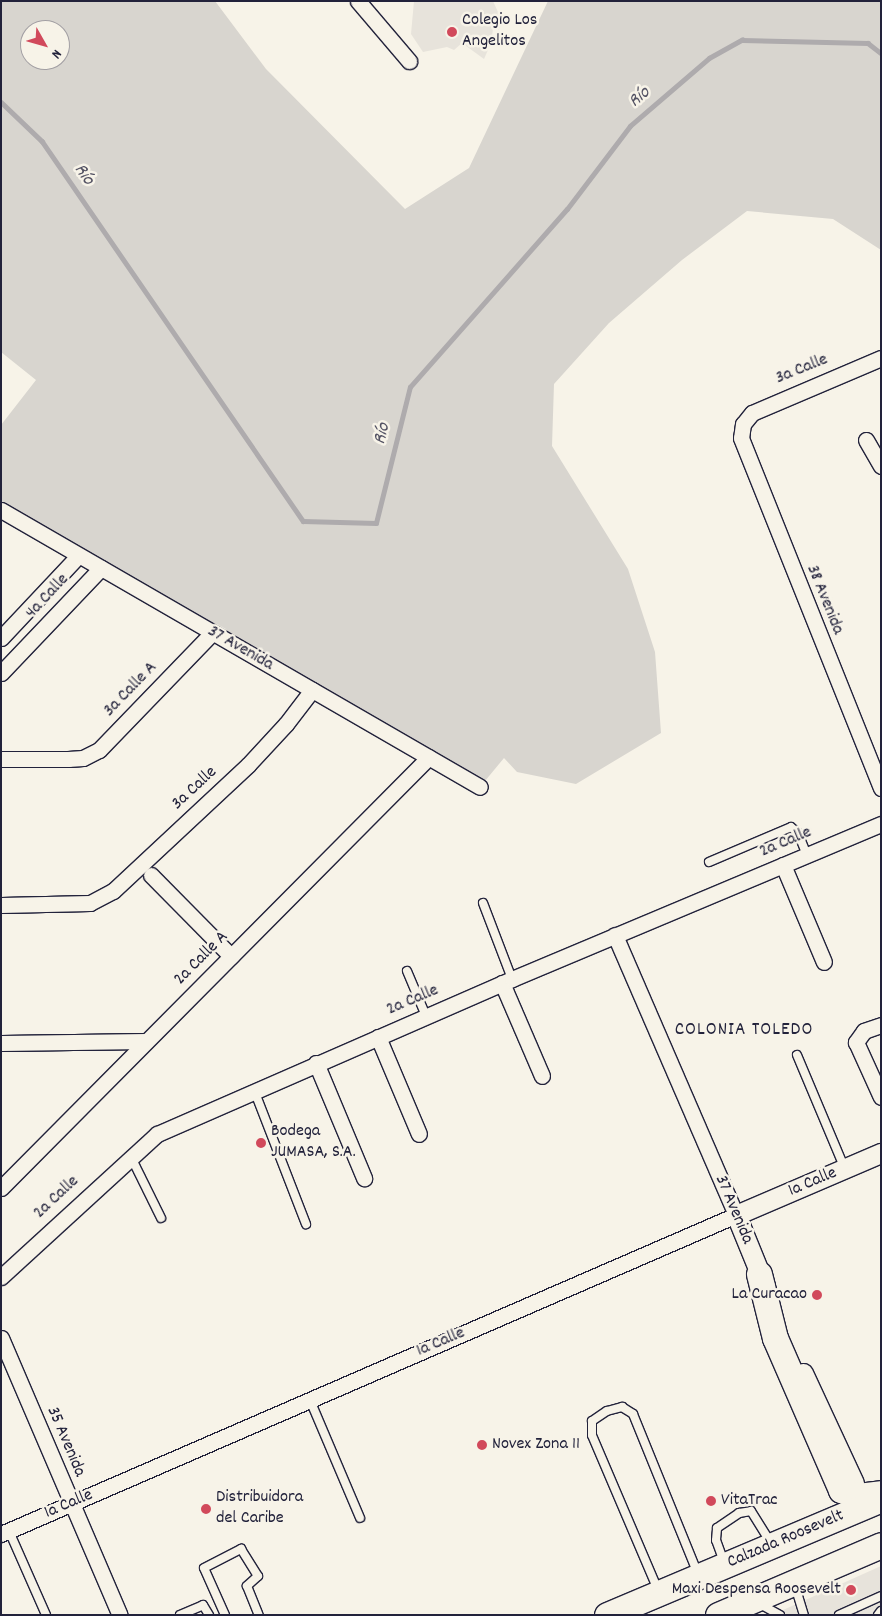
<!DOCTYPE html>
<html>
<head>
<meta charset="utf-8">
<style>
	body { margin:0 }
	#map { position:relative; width:882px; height:1616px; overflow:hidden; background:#f7f3e8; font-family:Dekko,sans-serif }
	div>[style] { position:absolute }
	.built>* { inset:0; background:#e7e3db }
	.green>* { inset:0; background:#d8d5cf }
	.stream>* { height:4.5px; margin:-2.25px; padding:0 2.25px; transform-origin:2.25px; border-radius:2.25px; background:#aeabad }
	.roads { filter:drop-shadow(1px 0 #22223b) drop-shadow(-1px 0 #22223b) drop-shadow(0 1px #22223b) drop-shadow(0 -1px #22223b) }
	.service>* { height:8px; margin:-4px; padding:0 4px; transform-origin:4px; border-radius:4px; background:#f7f3e8 }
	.minor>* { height:15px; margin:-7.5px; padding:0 7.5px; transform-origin:7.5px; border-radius:7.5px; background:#f7f3e8 }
	.tertiary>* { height:19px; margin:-9.5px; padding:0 9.5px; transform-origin:9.5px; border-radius:9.5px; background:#f7f3e8 }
	.trunk>* { height:25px; margin:-12.5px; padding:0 12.5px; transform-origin:12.5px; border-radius:12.5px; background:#f7f3e8 }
	.dots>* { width:14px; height:14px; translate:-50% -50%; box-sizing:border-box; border:2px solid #f7f3e8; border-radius:50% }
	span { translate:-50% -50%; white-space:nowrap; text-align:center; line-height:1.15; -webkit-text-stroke:5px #f7f3e8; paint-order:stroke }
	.poi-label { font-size:18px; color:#22223b }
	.left { translate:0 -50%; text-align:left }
	.right { translate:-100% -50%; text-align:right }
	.street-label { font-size:18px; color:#22223b }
	.water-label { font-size:19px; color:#535263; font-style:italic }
	.neighbourhood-label { font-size:19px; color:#22223b; letter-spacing:1px }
	.frame { position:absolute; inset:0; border:2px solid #22223b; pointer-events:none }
	.north { position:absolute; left:20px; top:20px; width:50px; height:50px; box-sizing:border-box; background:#f7f3e8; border:1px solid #a29fa3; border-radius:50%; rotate:128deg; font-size:14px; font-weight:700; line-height:20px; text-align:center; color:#22223b }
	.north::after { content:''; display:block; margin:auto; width:18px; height:22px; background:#d1495b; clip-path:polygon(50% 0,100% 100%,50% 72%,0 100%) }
</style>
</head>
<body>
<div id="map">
	<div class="built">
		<i style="clip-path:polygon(414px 1px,493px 1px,502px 21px,499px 30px,493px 29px,491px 43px,484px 59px,462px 43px,454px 50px,447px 47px,423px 52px,411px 34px)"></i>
		<i style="clip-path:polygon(881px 1566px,881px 1615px,772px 1615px)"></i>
	</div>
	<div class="green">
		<i style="clip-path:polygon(evenodd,1px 1px,215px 1px,266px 69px,405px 209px,469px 168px,548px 1px,881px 1px,881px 250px,833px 219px,747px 211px,682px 260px,609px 323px,554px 384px,552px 446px,628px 569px,655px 652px,661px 733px,576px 784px,517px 772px,504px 758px,480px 787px,1px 510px,1px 425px,36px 380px,1px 352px,1px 1px,30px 30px,60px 30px,60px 60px,30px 60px,30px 30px)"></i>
	</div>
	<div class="stream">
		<i style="left:1px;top:102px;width:57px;rotate:43.6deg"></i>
		<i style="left:42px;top:141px;width:461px;rotate:55.5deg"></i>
		<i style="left:303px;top:521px;width:73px;rotate:1.6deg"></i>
		<i style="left:376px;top:523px;width:140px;rotate:-76deg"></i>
		<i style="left:410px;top:387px;width:237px;rotate:-48.6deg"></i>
		<i style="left:567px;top:209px;width:104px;rotate:-52.8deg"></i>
		<i style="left:630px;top:126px;width:104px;rotate:-40.7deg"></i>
		<i style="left:709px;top:58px;width:38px;rotate:-29deg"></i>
		<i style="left:742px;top:40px;width:126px;rotate:1.4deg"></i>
		<i style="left:868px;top:43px;width:16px;rotate:38deg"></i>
	</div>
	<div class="roads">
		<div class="service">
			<i style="left:709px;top:862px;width:89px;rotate:-23.1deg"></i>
			<i style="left:791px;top:827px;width:9px;rotate:41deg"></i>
			<i style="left:798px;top:833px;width:24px;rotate:68deg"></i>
			<i style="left:483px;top:903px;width:81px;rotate:69.1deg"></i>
			<i style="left:407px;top:971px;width:49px;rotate:67.1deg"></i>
			<i style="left:797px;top:1055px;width:124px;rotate:67.2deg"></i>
			<i style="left:254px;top:1090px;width:144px;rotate:68.8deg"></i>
			<i style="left:131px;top:1157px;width:68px;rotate:63.8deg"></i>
			<i style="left:310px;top:1400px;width:128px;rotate:67deg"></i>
			<i style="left:9px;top:1531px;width:92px;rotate:66.2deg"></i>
			<i style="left:724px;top:1562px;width:23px;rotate:-110deg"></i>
			<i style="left:716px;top:1540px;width:12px;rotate:-85deg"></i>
			<i style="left:717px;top:1528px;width:27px;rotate:-34deg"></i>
			<i style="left:739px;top:1513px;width:12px;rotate:-9deg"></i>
			<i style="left:751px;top:1511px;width:36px;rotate:58deg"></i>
			<i style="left:795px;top:1586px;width:30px;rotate:73deg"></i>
			<i style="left:658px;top:1590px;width:168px;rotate:-113.1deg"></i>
			<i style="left:592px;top:1435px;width:14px;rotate:-90deg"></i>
			<i style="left:592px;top:1421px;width:18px;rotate:-34deg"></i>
			<i style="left:607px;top:1411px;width:16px;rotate:-15deg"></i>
			<i style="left:622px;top:1407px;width:13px;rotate:32deg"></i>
			<i style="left:633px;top:1414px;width:170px;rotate:67.9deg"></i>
			<i style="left:758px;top:1603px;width:25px;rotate:29deg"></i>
			<i style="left:180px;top:1615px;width:25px;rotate:-23deg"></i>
			<i style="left:203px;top:1605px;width:12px;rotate:59deg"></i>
			<i style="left:225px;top:1615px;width:51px;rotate:-114.1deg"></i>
			<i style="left:204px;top:1568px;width:42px;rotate:-27.2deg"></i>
			<i style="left:241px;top:1549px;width:32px;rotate:58deg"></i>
			<i style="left:258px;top:1576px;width:15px;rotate:138deg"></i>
			<i style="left:247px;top:1586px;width:31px;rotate:68deg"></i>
			<i style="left:839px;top:1615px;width:46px;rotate:-24.3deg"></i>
			<i style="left:878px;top:1615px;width:5px;rotate:-53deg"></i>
		</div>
		<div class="minor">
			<i style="left:358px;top:1px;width:79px;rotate:49.6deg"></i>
			<i style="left:881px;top:358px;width:140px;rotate:156.9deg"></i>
			<i style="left:752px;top:413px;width:14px;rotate:129deg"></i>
			<i style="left:743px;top:424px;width:14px;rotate:98deg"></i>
			<i style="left:741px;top:438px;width:377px;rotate:68.2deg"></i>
			<i style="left:866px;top:440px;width:30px;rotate:60deg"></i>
			<i style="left:1px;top:510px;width:553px;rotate:30.04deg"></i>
			<i style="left:1px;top:638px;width:112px;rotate:-46.8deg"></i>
			<i style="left:1px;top:673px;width:145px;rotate:-46.4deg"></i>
			<i style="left:1px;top:759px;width:67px"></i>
			<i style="left:68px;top:759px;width:15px;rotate:-4deg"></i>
			<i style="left:83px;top:758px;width:18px;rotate:-27deg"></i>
			<i style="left:99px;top:750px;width:163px;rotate:-46deg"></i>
			<i style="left:783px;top:865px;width:105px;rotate:67.1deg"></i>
			<i style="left:151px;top:875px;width:114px;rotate:45.4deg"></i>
			<i style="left:1px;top:905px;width:89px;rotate:-1.3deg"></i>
			<i style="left:90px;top:903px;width:26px;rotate:-28deg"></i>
			<i style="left:113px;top:891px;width:185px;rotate:-43deg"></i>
			<i style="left:248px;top:765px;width:56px;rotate:-47.2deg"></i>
			<i style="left:286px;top:724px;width:43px;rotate:-52.6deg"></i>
			<i style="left:502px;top:983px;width:101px;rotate:66.7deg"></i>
			<i style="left:881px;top:1025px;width:18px;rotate:161deg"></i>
			<i style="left:864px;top:1031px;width:14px;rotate:126deg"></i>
			<i style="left:856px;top:1042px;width:60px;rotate:65.6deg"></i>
			<i style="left:378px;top:1037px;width:105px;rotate:67.1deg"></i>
			<i style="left:1px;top:1043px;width:145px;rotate:-0.8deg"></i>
			<i style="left:316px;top:1063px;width:125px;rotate:67.3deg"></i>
			<i style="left:1px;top:1188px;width:607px;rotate:-45.2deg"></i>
			<i style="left:1px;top:1277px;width:212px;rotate:-42.5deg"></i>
			<i style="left:157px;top:1134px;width:387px;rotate:-23.6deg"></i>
			<i style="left:512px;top:979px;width:400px;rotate:-22.8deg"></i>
			<i style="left:1px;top:1338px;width:301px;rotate:66.8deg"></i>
			<i style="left:1px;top:1534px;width:801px;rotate:-23.46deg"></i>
			<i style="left:736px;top:1215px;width:305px;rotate:-113.4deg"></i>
		</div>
		<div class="tertiary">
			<i style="left:765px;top:1286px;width:77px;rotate:-112.2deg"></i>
			<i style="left:736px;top:1215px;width:158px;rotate:-23.2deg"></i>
			<i style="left:803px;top:1373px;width:121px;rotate:65.1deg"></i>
		</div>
		<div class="trunk">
			<i style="left:759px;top:1274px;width:66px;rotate:76deg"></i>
			<i style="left:775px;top:1338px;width:166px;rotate:66.5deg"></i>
			<i style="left:841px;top:1490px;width:18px;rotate:19deg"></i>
			<i style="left:858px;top:1496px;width:23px;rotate:-7deg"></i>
			<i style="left:607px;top:1615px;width:298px;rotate:-22.9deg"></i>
			<i style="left:718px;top:1615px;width:177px;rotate:-23.2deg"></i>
		</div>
	</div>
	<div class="dots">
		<i style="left:452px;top:32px;background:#d1495b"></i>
		<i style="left:261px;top:1143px;background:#d1495b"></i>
		<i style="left:817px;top:1295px;background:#d1495b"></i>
		<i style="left:482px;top:1445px;background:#d1495b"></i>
		<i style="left:711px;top:1501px;background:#d1495b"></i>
		<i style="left:206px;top:1509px;background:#d1495b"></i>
		<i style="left:851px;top:1590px;background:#d1495b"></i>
	</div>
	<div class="poi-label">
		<span class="left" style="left:462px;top:32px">Colegio Los<br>Angelitos</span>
		<span class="left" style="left:271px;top:1143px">Bodega<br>JUMASA, S.A.</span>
		<span class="right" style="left:807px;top:1295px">La Curacao</span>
		<span class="left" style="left:492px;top:1445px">Novex Zona 11</span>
		<span class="left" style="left:216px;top:1509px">Distribuidora<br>del Caribe</span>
		<span class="left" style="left:721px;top:1501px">VitaTrac</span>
		<span class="right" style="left:841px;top:1590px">Maxi Despensa Roosevelt</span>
	</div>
	<div class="street-label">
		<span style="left:802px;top:370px;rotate:-22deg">3a Calle</span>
		<span style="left:48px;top:597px;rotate:-47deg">4a Calle</span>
		<span style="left:824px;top:600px;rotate:68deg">38 Avenida</span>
		<span style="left:240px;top:649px;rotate:30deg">37 Avenida</span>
		<span style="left:131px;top:690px;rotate:-46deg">3a Calle A</span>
		<span style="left:195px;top:789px;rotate:-43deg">3a Calle</span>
		<span style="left:786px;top:843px;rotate:-23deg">2a Calle</span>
		<span style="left:202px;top:959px;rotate:-45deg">2a Calle A</span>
		<span style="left:413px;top:1001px;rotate:-23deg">2a Calle</span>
		<span style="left:813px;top:1183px;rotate:-23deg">1a Calle</span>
		<span style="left:57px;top:1198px;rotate:-43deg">2a Calle</span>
		<span style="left:733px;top:1210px;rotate:67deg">37 Avenida</span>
		<span style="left:441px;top:1343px;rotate:-23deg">1a Calle</span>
		<span style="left:65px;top:1442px;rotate:67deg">35 Avenida</span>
		<span style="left:69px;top:1505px;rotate:-23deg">1a Calle</span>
		<span style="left:786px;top:1540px;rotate:-23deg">Calzada Roosevelt</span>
	</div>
	<div class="water-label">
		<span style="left:640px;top:98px;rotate:-41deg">Río</span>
		<span style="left:83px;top:175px;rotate:55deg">Río</span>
		<span style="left:383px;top:434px;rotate:-76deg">Río</span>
	</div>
	<div class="neighbourhood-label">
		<span style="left:744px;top:1031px">COLONIA TOLEDO</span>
	</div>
	<div class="frame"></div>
	<div class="north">N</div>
</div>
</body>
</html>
